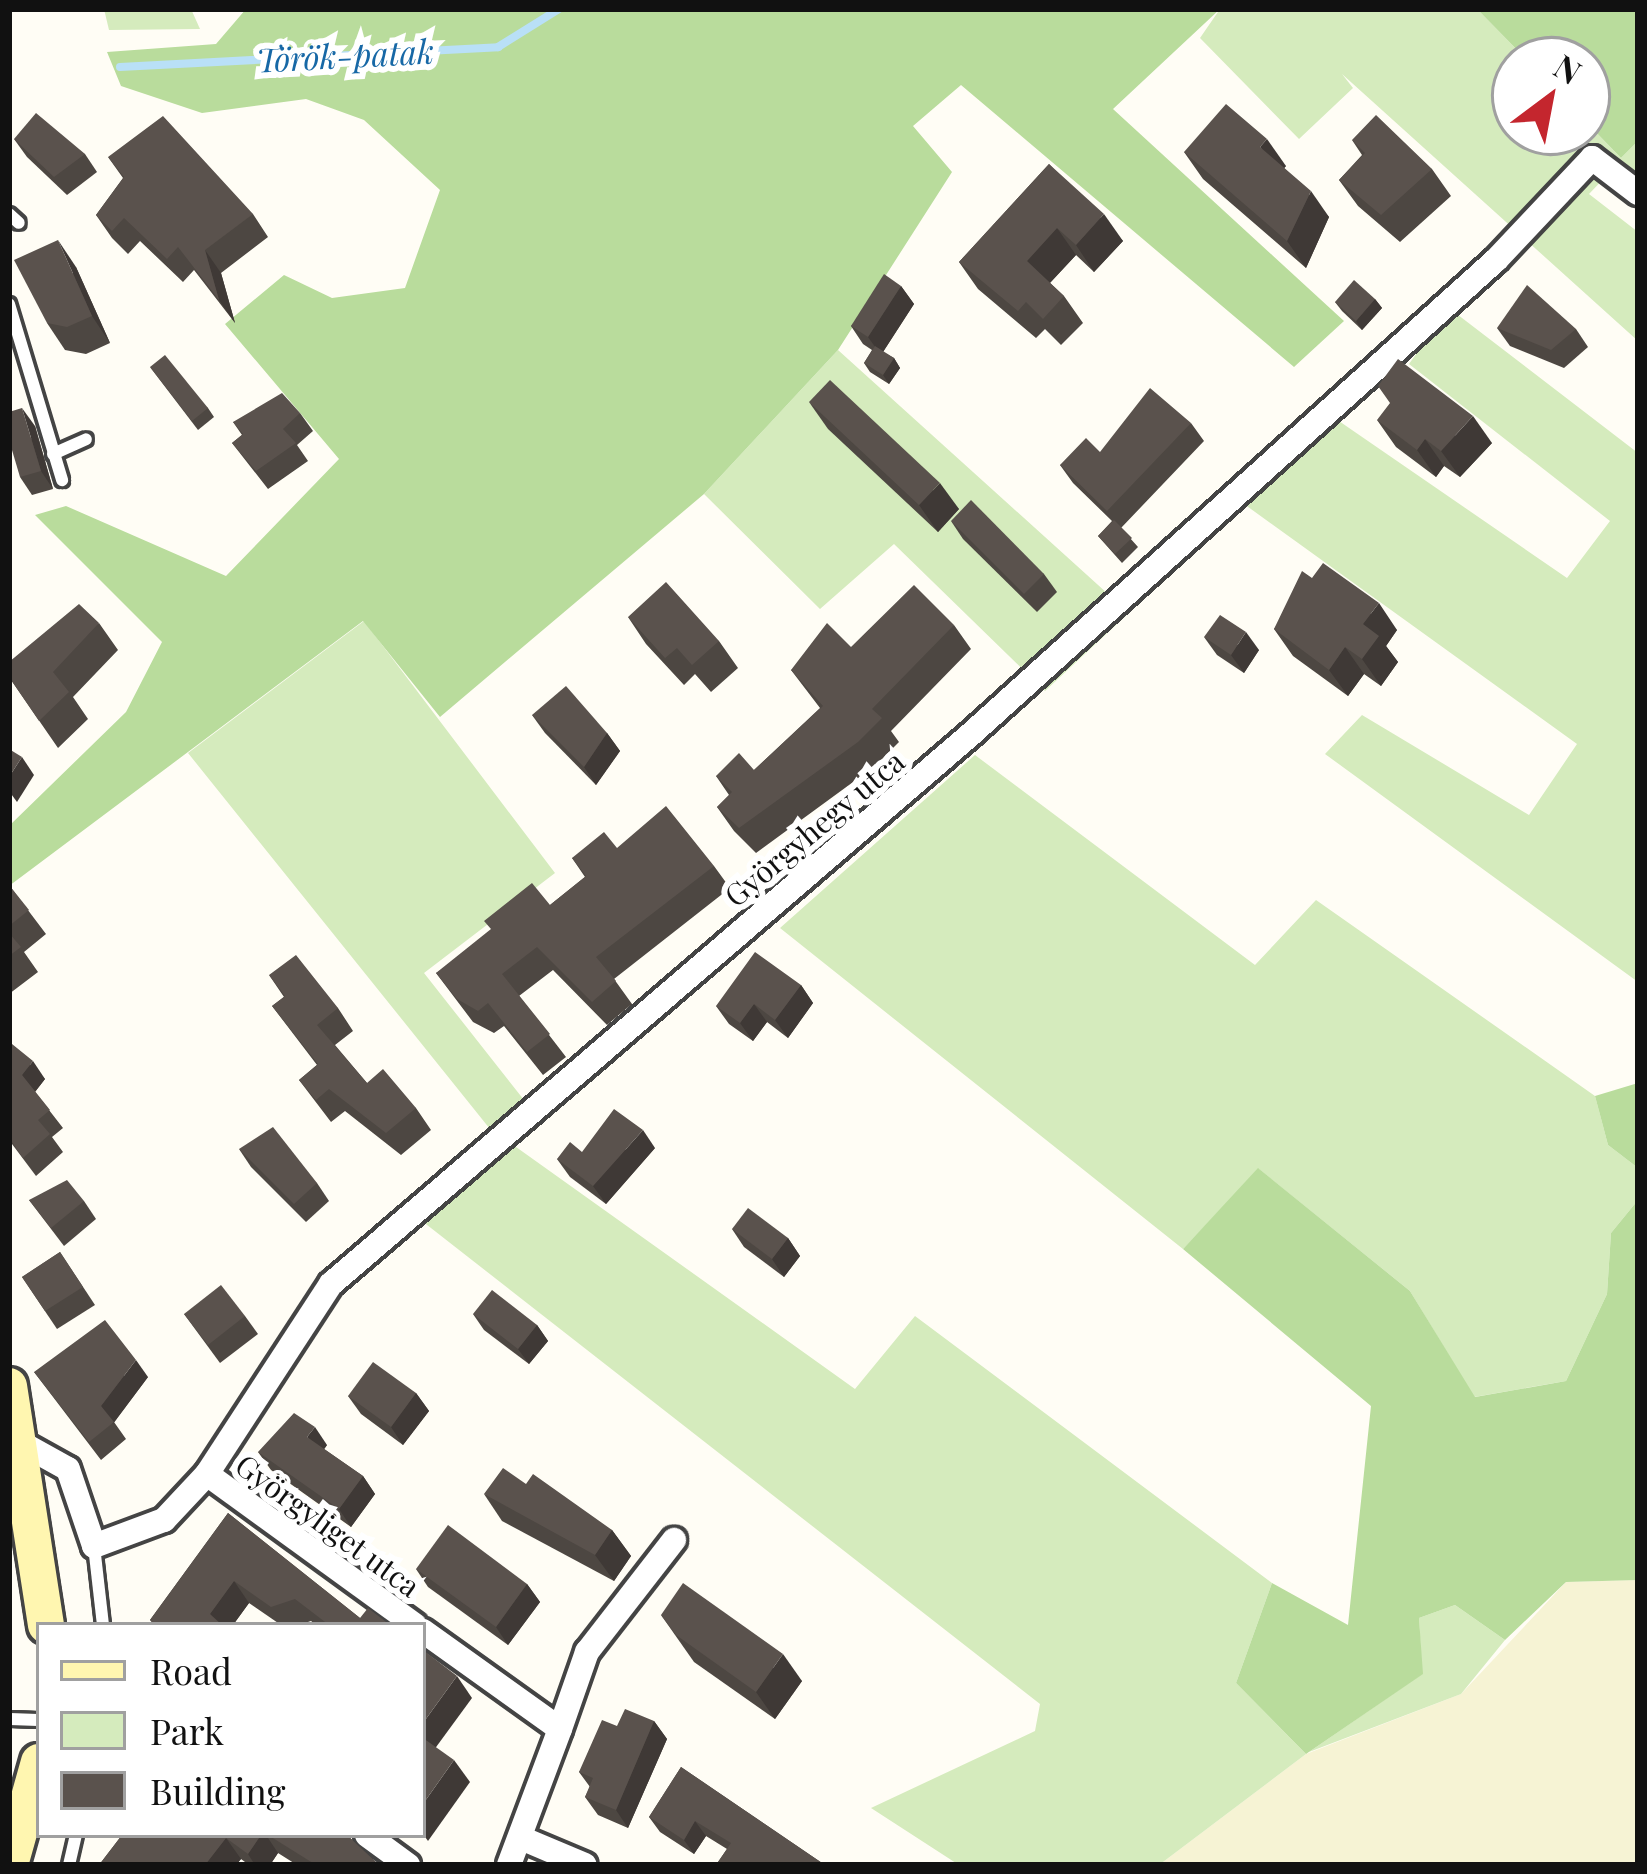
<!DOCTYPE html>
<html>
<head>
<meta charset="utf-8">
<style>
	body { margin:0 }
	#map { position:relative; width:1647px; height:1874px; overflow:hidden; background:#fffdf5; font-family:"Playfair Display",serif }
	div>[style] { position:absolute }
	.farmland>* { inset:0; background:#f6f3d4 }
	.green>* { inset:0; background:#d5ebbd }
	.forest>* { inset:0; background:#b9dc9c }
	.stream>* { height:8px; margin:-4px; padding:0 4px; transform-origin:4px; border-radius:4px; background:#b9e0f7 }
	.roads { filter:drop-shadow(3px 0 #444) drop-shadow(-3px 0 #444) drop-shadow(0 3px #444) drop-shadow(0 -3px #444) }
	.lane>* { height:12px; margin:-6px; padding:0 6px; transform-origin:6px; border-radius:6px; background:#fff }
	.street>* { height:24px; margin:-12px; padding:0 12px; transform-origin:12px; border-radius:12px; background:#fff }
	.secondary>* { height:36px; margin:-18px; padding:0 18px; transform-origin:18px; border-radius:18px; background:#fff6b0 }
	.wall>* { inset:0; background:#4d4742 }
	.shaded-wall>* { inset:0; background:#3f3936 }
	.building>* { inset:0; background:#5a524d }
	span { translate:-50% -50%; white-space:nowrap; text-align:center; line-height:1.15; -webkit-text-stroke:12px #fff; paint-order:stroke }
	.street-label { font-size:30px; color:#111 }
	.water-label { font-size:33px; color:#1768a6; font-style:italic }
	.frame { position:absolute; inset:0; border:12px solid #111; pointer-events:none }
	.legend { position:absolute; left:36px; top:1622px; width:390px; height:216px; box-sizing:border-box; background:#fff; border:3px solid #a0a0a0; margin:0; padding:15px 21px; list-style:none; font-size:36px; color:#111 }
	.legend li { display:flex; align-items:center; gap:24px; height:60px }
	.legend b { width:60px; border:3px solid #a0a0a0 }
	.north { position:absolute; left:1491px; top:36px; width:120px; height:120px; box-sizing:border-box; background:#fff; border:3px solid #a0a0a0; border-radius:50%; rotate:32deg; font-size:33px; font-weight:700; line-height:48px; text-align:center; color:#111 }
	.north::after { content:''; display:block; margin:auto; width:42px; height:54px; background:#c4262e; clip-path:polygon(50% 0,100% 100%,50% 72%,0 100%) }
</style>
</head>
<body>
<div id="map">
	<div class="farmland">
		<i style="clip-path:polygon(1638px 1580px,1638px 1865px,1159px 1865px,1306px 1754px,1461px 1694px,1566px 1582px)"></i>
	</div>
	<div class="green">
		<i style="clip-path:polygon(104px 9px,191px 9px,200px 29px,109px 30px)"></i>
		<i style="clip-path:polygon(1220px 9px,1477px 9px,1527px 60px,1515px 60px,1515px 132px,1587px 132px,1587px 123px,1621px 158px,1638px 141px,1638px 188px,1610px 172px,1589px 194px,1638px 232px,1638px 341px,1342px 74px,1353px 88px,1299px 139px,1200px 38px)"></i>
		<i style="clip-path:polygon(1449px 308px,1638px 453px,1638px 982px,1325px 754px,1362px 715px,1529px 815px,1577px 744px,1244px 504px,1336px 419px,1567px 578px,1610px 521px,1409px 364px)"></i>
		<i style="clip-path:polygon(838px 350px,1129px 613px,1045px 691px,894px 544px,820px 609px,704px 494px)"></i>
		<i style="clip-path:polygon(364px 621px,555px 873px,424px 973px,524px 1100px,491px 1129px,855px 1389px,915px 1316px,1272px 1583px,1236px 1683px,1306px 1754px,1159px 1865px,959px 1865px,871px 1808px,1035px 1731px,1040px 1704px,422px 1221px,503px 1140px,490px 1129px,188px 753px)"></i>
		<i style="clip-path:polygon(975px 755px,1255px 965px,1316px 900px,1595px 1096px,1608px 1145px,1638px 1168px,1638px 1200px,1611px 1233px,1607px 1294px,1566px 1381px,1474px 1397px,1410px 1291px,1259px 1169px,1183px 1249px,780px 928px)"></i>
		<i style="clip-path:polygon(1455px 1605px,1505px 1640px,1461px 1694px,1309px 1752px,1422px 1674px,1419px 1618px)"></i>
	</div>
	<div class="forest">
		<i style="clip-path:polygon(246px 9px,1220px 9px,1113px 109px,1344px 321px,1294px 367px,961px 85px,913px 126px,952px 172px,838px 350px,704px 494px,440px 717px,363px 621px,9px 886px,9px 826px,126px 712px,162px 642px,35px 515px,66px 506px,226px 576px,339px 459px,225px 324px,284px 275px,332px 298px,405px 288px,440px 190px,364px 120px,306px 99px,202px 113px,121px 86px,107px 52px,216px 44px)"></i>
		<i style="clip-path:polygon(1477px 9px,1638px 9px,1638px 141px,1621px 158px,1587px 123px,1587px 60px,1527px 60px)"></i>
		<i style="clip-path:polygon(1638px 1083px,1638px 1168px,1608px 1145px,1595px 1096px)"></i>
		<i style="clip-path:polygon(1258px 1168px,1410px 1291px,1475px 1397px,1566px 1381px,1607px 1294px,1611px 1233px,1638px 1200px,1638px 1580px,1566px 1582px,1505px 1640px,1455px 1605px,1419px 1618px,1423px 1674px,1306px 1754px,1236px 1683px,1272px 1583px,1348px 1625px,1371px 1406px,1183px 1249px)"></i>
	</div>
	<div class="stream">
		<i style="left:120px;top:67px;width:379px;rotate:-3deg"></i>
		<i style="left:498px;top:47px;width:72px;rotate:-31.9deg"></i>
	</div>
	<div class="roads">
		<div class="lane">
			<i style="left:9px;top:214px;width:13px;rotate:42deg"></i>
			<i style="left:9px;top:304px;width:184px;rotate:73.2deg"></i>
			<i style="left:53px;top:454px;width:36px;rotate:-24deg"></i>
			<i style="left:94px;top:1546px;width:80px;rotate:83.5deg"></i>
			<i style="left:9px;top:1719px;width:30px;rotate:2deg"></i>
			<i style="left:69px;top:1865px;width:31px;rotate:-77deg"></i>
		</div>
		<div class="street">
			<i style="left:23px;top:1444px;width:51px;rotate:29.1deg"></i>
			<i style="left:68px;top:1469px;width:81px;rotate:71.3deg"></i>
			<i style="left:94px;top:1546px;width:75px;rotate:-20.4deg"></i>
			<i style="left:164px;top:1520px;width:63px;rotate:-46.9deg"></i>
			<i style="left:207px;top:1474px;width:227px;rotate:-56.9deg"></i>
			<i style="left:331px;top:1284px;width:844px;rotate:-40.67deg"></i>
			<i style="left:971px;top:734px;width:707px;rotate:-42.08deg"></i>
			<i style="left:1496px;top:260px;width:140px;rotate:-46.7deg"></i>
			<i style="left:1592px;top:158px;width:58px;rotate:37.3deg"></i>
			<i style="left:207px;top:1474px;width:257px;rotate:36deg"></i>
			<i style="left:423px;top:1631px;width:168px;rotate:35.6deg"></i>
			<i style="left:560px;top:1729px;width:145px;rotate:110.6deg"></i>
			<i style="left:560px;top:1729px;width:82px;rotate:-70.7deg"></i>
			<i style="left:587px;top:1652px;width:142px;rotate:-52.2deg"></i>
			<i style="left:367px;top:1835px;width:51px;rotate:36.2deg"></i>
			<i style="left:521px;top:1838px;width:69px;rotate:22.9deg"></i>
		</div>
		<div class="secondary">
			<i style="left:9px;top:1386px;width:242px;rotate:81.2deg"></i>
			<i style="left:10px;top:1865px;width:107px;rotate:-74.3deg"></i>
		</div>
	</div>
	<div class="wall">
		<i style="clip-path:polygon(14px 139px,85px 154px,97px 172px,67px 195px,27px 157px)"></i>
		<i style="clip-path:polygon(1352px 140px,1432px 169px,1451px 196px,1400px 242px,1358px 206px,1339px 180px,1362px 155px)"></i>
		<i style="clip-path:polygon(1184px 152px,1286px 166px,1284px 168px,1329px 217px,1306px 268px,1203px 179px)"></i>
		<i style="clip-path:polygon(108px 157px,253px 214px,268px 237px,221px 273px,235px 323px,194px 270px,183px 282px,140px 241px,128px 254px,112px 238px,96px 215px,123px 178px)"></i>
		<i style="clip-path:polygon(1049px 164px,1123px 241px,1094px 272px,1076px 255px,1050px 283px,1064px 296px,1083px 323px,1061px 345px,1045px 329px,1036px 338px,978px 289px,959px 262px)"></i>
		<i style="clip-path:polygon(76px 267px,110px 343px,86px 354px,65px 350px,47px 323px)"></i>
		<i style="clip-path:polygon(901px 286px,914px 304px,883px 352px,894px 358px,900px 368px,889px 384px,870px 372px,864px 363px,872px 350px,863px 344px,851px 326px)"></i>
		<i style="clip-path:polygon(1375px 299px,1382px 308px,1362px 330px,1342px 311px,1335px 302px)"></i>
		<i style="clip-path:polygon(1497px 328px,1576px 329px,1588px 347px,1564px 368px,1510px 346px)"></i>
		<i style="clip-path:polygon(150px 367px,208px 408px,214px 417px,198px 430px)"></i>
		<i style="clip-path:polygon(809px 402px,959px 509px,938px 532px,828px 429px)"></i>
		<i style="clip-path:polygon(300px 413px,313px 431px,297px 445px,308px 461px,268px 489px,232px 443px,242px 435px,233px 422px)"></i>
		<i style="clip-path:polygon(1377px 420px,1492px 443px,1460px 477px,1444px 466px,1436px 477px,1396px 447px)"></i>
		<i style="clip-path:polygon(1191px 423px,1204px 441px,1121px 528px,1138px 547px,1122px 563px,1098px 536px,1112px 521px,1073px 483px,1060px 465px)"></i>
		<i style="clip-path:polygon(35px 426px,53px 489px,32px 495px,20px 477px)"></i>
		<i style="clip-path:polygon(951px 521px,1044px 574px,1057px 592px,1037px 612px,963px 539px)"></i>
		<i style="clip-path:polygon(1312px 578px,1397px 630px,1386px 646px,1398px 662px,1381px 686px,1364px 674px,1348px 696px,1293px 656px,1274px 629px)"></i>
		<i style="clip-path:polygon(628px 617px,719px 641px,738px 668px,711px 692px,695px 674px,684px 685px,646px 644px)"></i>
		<i style="clip-path:polygon(99px 623px,118px 650px,73px 697px,88px 719px,58px 748px,9px 677px)"></i>
		<i style="clip-path:polygon(954px 625px,971px 649px,891px 731px,899px 742px,875px 766px,756px 853px,734px 831px,717px 807px,729px 795px,716px 776px,754px 770px,820px 708px,791px 670px,851px 647px)"></i>
		<i style="clip-path:polygon(1204px 637px,1259px 650px,1244px 673px,1217px 655px)"></i>
		<i style="clip-path:polygon(532px 715px,607px 733px,620px 751px,596px 785px,545px 733px)"></i>
		<i style="clip-path:polygon(617px 848px,714px 866px,730px 888px,614px 979px,632px 1004px,607px 1025px,553px 970px,519px 996px,566px 1057px,543px 1075px,504px 1026px,494px 1033px,473px 1022px,436px 973px,550px 905px,585px 877px,572px 858px)"></i>
		<i style="clip-path:polygon(9px 885px,46px 934px,24px 952px,38px 972px,9px 994px)"></i>
		<i style="clip-path:polygon(269px 975px,338px 1008px,353px 1031px,335px 1045px,367px 1083px,416px 1108px,431px 1130px,401px 1155px,345px 1111px,331px 1122px,299px 1080px,317px 1065px,272px 1006px,284px 997px)"></i>
		<i style="clip-path:polygon(801px 985px,813px 1003px,788px 1038px,767px 1022px,753px 1041px,729px 1024px,716px 1006px)"></i>
		<i style="clip-path:polygon(9px 1046px,45px 1079px,35px 1092px,63px 1128px,52px 1137px,63px 1152px,36px 1176px,9px 1140px)"></i>
		<i style="clip-path:polygon(655px 1148px,606px 1204px,570px 1177px,557px 1159px,582px 1152px)"></i>
		<i style="clip-path:polygon(239px 1149px,317px 1183px,329px 1201px,306px 1222px,251px 1167px)"></i>
		<i style="clip-path:polygon(29px 1200px,84px 1201px,96px 1219px,64px 1246px)"></i>
		<i style="clip-path:polygon(732px 1229px,788px 1238px,800px 1256px,784px 1277px,744px 1247px)"></i>
		<i style="clip-path:polygon(60px 1252px,95px 1305px,57px 1329px,22px 1277px)"></i>
		<i style="clip-path:polygon(184px 1314px,245px 1316px,258px 1334px,220px 1363px)"></i>
		<i style="clip-path:polygon(473px 1314px,537px 1325px,548px 1341px,529px 1364px,484px 1330px)"></i>
		<i style="clip-path:polygon(34px 1372px,148px 1377px,114px 1422px,126px 1439px,101px 1460px)"></i>
		<i style="clip-path:polygon(416px 1393px,429px 1411px,403px 1445px,361px 1414px,348px 1396px)"></i>
		<i style="clip-path:polygon(327px 1445px,324px 1449px,363px 1476px,375px 1494px,351px 1527px,271px 1470px,258px 1452px)"></i>
		<i style="clip-path:polygon(484px 1494px,612px 1530px,631px 1556px,614px 1581px,502px 1521px)"></i>
		<i style="clip-path:polygon(228px 1513px,360px 1618px,390px 1625px,316px 1625px,311px 1621px,299px 1625px,281px 1625px,249px 1603px,233px 1625px,154px 1625px,150px 1620px)"></i>
		<i style="clip-path:polygon(416px 1569px,527px 1584px,540px 1602px,508px 1645px,428px 1587px)"></i>
		<i style="clip-path:polygon(661px 1615px,802px 1681px,775px 1719px,694px 1662px)"></i>
		<i style="clip-path:polygon(654px 1721px,667px 1739px,628px 1828px,598px 1815px,585px 1797px,590px 1787px,579px 1772px,617px 1726px)"></i>
		<i style="clip-path:polygon(681px 1767px,825px 1865px,721px 1865px,718px 1862px,727px 1849px,706px 1836px,694px 1854px,660px 1832px,649px 1817px)"></i>
		<i style="clip-path:polygon(122px 1835px,347px 1835px,379px 1865px,297px 1865px,278px 1853px,270px 1865px,249px 1865px,241px 1859px,236px 1865px,99px 1865px)"></i>
	</div>
	<div class="shaded-wall">
		<i style="clip-path:polygon(1267px 139px,1286px 166px,1279px 174px,1260px 147px)"></i>
		<i style="clip-path:polygon(1311px 191px,1329px 217px,1306px 268px,1287px 241px)"></i>
		<i style="clip-path:polygon(1104px 214px,1123px 241px,1094px 272px,1076px 245px)"></i>
		<i style="clip-path:polygon(1057px 228px,1076px 255px,1046px 287px,1027px 261px)"></i>
		<i style="clip-path:polygon(58px 240px,76px 267px,110px 343px,92px 316px)"></i>
		<i style="clip-path:polygon(205px 250px,221px 273px,235px 323px,219px 300px)"></i>
		<i style="clip-path:polygon(901px 286px,914px 304px,881px 355px,868px 337px)"></i>
		<i style="clip-path:polygon(1375px 299px,1382px 308px,1362px 330px,1356px 321px)"></i>
		<i style="clip-path:polygon(894px 358px,900px 368px,889px 384px,883px 375px)"></i>
		<i style="clip-path:polygon(22px 408px,35px 426px,53px 489px,41px 471px)"></i>
		<i style="clip-path:polygon(1473px 416px,1492px 443px,1460px 477px,1441px 451px)"></i>
		<i style="clip-path:polygon(1425px 439px,1444px 466px,1436px 477px,1417px 450px)"></i>
		<i style="clip-path:polygon(940px 483px,959px 509px,938px 532px,919px 505px)"></i>
		<i style="clip-path:polygon(1379px 603px,1397px 630px,1386px 646px,1398px 662px,1381px 686px,1362px 659px,1363px 624px)"></i>
		<i style="clip-path:polygon(1246px 632px,1259px 650px,1244px 673px,1231px 655px)"></i>
		<i style="clip-path:polygon(1345px 647px,1364px 674px,1348px 696px,1329px 670px)"></i>
		<i style="clip-path:polygon(607px 733px,620px 751px,596px 785px,584px 767px)"></i>
		<i style="clip-path:polygon(22px 757px,34px 775px,17px 802px,9px 791px,9px 777px)"></i>
		<i style="clip-path:polygon(801px 985px,813px 1003px,788px 1038px,775px 1020px)"></i>
		<i style="clip-path:polygon(754px 1004px,767px 1022px,753px 1041px,740px 1023px)"></i>
		<i style="clip-path:polygon(33px 1061px,45px 1079px,34px 1093px,22px 1075px)"></i>
		<i style="clip-path:polygon(643px 1130px,655px 1148px,606px 1204px,593px 1186px)"></i>
		<i style="clip-path:polygon(788px 1238px,800px 1256px,784px 1277px,772px 1259px)"></i>
		<i style="clip-path:polygon(537px 1325px,548px 1341px,529px 1364px,518px 1349px)"></i>
		<i style="clip-path:polygon(136px 1360px,148px 1377px,113px 1424px,101px 1406px)"></i>
		<i style="clip-path:polygon(416px 1393px,429px 1411px,403px 1445px,391px 1427px)"></i>
		<i style="clip-path:polygon(315px 1427px,327px 1445px,320px 1455px,307px 1437px)"></i>
		<i style="clip-path:polygon(363px 1476px,375px 1494px,351px 1527px,339px 1509px)"></i>
		<i style="clip-path:polygon(612px 1530px,631px 1556px,614px 1581px,595px 1555px)"></i>
		<i style="clip-path:polygon(234px 1581px,249px 1603px,233px 1625px,218px 1625px,210px 1614px)"></i>
		<i style="clip-path:polygon(527px 1584px,540px 1602px,508px 1645px,496px 1627px)"></i>
		<i style="clip-path:polygon(783px 1654px,802px 1681px,775px 1719px,756px 1692px)"></i>
		<i style="clip-path:polygon(457px 1676px,472px 1698px,431px 1754px,423px 1743px,423px 1723px)"></i>
		<i style="clip-path:polygon(654px 1721px,667px 1739px,628px 1828px,616px 1810px)"></i>
		<i style="clip-path:polygon(454px 1760px,470px 1782px,428px 1841px,423px 1834px,423px 1804px)"></i>
		<i style="clip-path:polygon(695px 1821px,706px 1836px,694px 1854px,684px 1840px)"></i>
		<i style="clip-path:polygon(261px 1835px,266px 1835px,278px 1853px,270px 1865px,255px 1865px,248px 1854px)"></i>
		<i style="clip-path:polygon(226px 1838px,241px 1859px,236px 1865px,205px 1865px)"></i>
	</div>
	<div class="building">
		<i style="clip-path:polygon(1226px 104px,1267px 139px,1260px 147px,1311px 191px,1287px 241px,1184px 152px)"></i>
		<i style="clip-path:polygon(36px 113px,85px 154px,54px 177px,14px 139px)"></i>
		<i style="clip-path:polygon(1376px 115px,1432px 169px,1381px 215px,1339px 180px,1365px 153px,1352px 140px)"></i>
		<i style="clip-path:polygon(163px 116px,253px 214px,205px 250px,219px 300px,178px 247px,167px 259px,124px 218px,112px 231px,96px 215px,124px 177px,108px 157px)"></i>
		<i style="clip-path:polygon(1049px 164px,1104px 214px,1076px 245px,1057px 228px,1027px 261px,1064px 296px,1043px 319px,1026px 302px,1018px 311px,959px 262px)"></i>
		<i style="clip-path:polygon(58px 240px,92px 316px,67px 327px,47px 323px,14px 260px)"></i>
		<i style="clip-path:polygon(884px 274px,901px 286px,868px 337px,851px 326px)"></i>
		<i style="clip-path:polygon(1354px 280px,1375px 299px,1356px 321px,1335px 302px)"></i>
		<i style="clip-path:polygon(1527px 285px,1576px 329px,1551px 350px,1497px 328px)"></i>
		<i style="clip-path:polygon(875px 346px,894px 358px,883px 375px,864px 363px)"></i>
		<i style="clip-path:polygon(165px 355px,208px 408px,192px 421px,150px 367px)"></i>
		<i style="clip-path:polygon(1398px 359px,1473px 416px,1441px 451px,1425px 439px,1417px 450px,1377px 420px,1390px 403px,1378px 386px)"></i>
		<i style="clip-path:polygon(830px 380px,940px 483px,919px 505px,809px 402px)"></i>
		<i style="clip-path:polygon(1150px 388px,1191px 423px,1107px 511px,1060px 465px,1086px 438px,1100px 452px)"></i>
		<i style="clip-path:polygon(282px 393px,300px 413px,283px 429px,296px 443px,256px 471px,232px 443px,243px 434px,233px 422px)"></i>
		<i style="clip-path:polygon(22px 408px,41px 471px,20px 477px,9px 440px,9px 412px)"></i>
		<i style="clip-path:polygon(971px 500px,1044px 574px,1024px 594px,951px 521px)"></i>
		<i style="clip-path:polygon(1114px 520px,1132px 538px,1115px 554px,1098px 536px)"></i>
		<i style="clip-path:polygon(1323px 563px,1379px 603px,1363px 624px,1379px 636px,1362px 659px,1345px 647px,1329px 670px,1274px 629px,1302px 571px,1312px 578px)"></i>
		<i style="clip-path:polygon(666px 582px,719px 641px,692px 665px,677px 648px,665px 658px,628px 617px)"></i>
		<i style="clip-path:polygon(914px 585px,954px 625px,872px 709px,882px 718px,858px 742px,739px 828px,717px 807px,732px 792px,716px 776px,739px 753px,754px 770px,823px 706px,791px 670px,827px 623px,851px 647px)"></i>
		<i style="clip-path:polygon(79px 604px,99px 623px,53px 672px,69px 692px,39px 721px,9px 677px,9px 662px)"></i>
		<i style="clip-path:polygon(1220px 615px,1246px 632px,1231px 655px,1204px 637px)"></i>
		<i style="clip-path:polygon(566px 686px,607px 733px,584px 767px,532px 715px)"></i>
		<i style="clip-path:polygon(9px 749px,22px 757px,9px 777px)"></i>
		<i style="clip-path:polygon(666px 806px,714px 866px,596px 957px,616px 981px,592px 1002px,537px 947px,502px 974px,550px 1034px,527px 1052px,488px 1003px,478px 1011px,457px 999px,436px 973px,491px 929px,484px 921px,532px 883px,550px 905px,586px 876px,572px 858px,604px 832px,617px 848px)"></i>
		<i style="clip-path:polygon(9px 885px,29px 910px,9px 926px)"></i>
		<i style="clip-path:polygon(9px 933px,21px 947px,9px 956px)"></i>
		<i style="clip-path:polygon(755px 952px,801px 985px,775px 1020px,754px 1004px,740px 1023px,716px 1006px)"></i>
		<i style="clip-path:polygon(296px 955px,338px 1008px,317px 1025px,367px 1083px,383px 1069px,416px 1108px,386px 1133px,329px 1089px,316px 1100px,299px 1080px,318px 1064px,272px 1006px,285px 996px,269px 975px)"></i>
		<i style="clip-path:polygon(12px 1044px,33px 1061px,22px 1075px,50px 1110px,38px 1120px,50px 1134px,23px 1158px,9px 1138px,9px 1046px)"></i>
		<i style="clip-path:polygon(614px 1109px,643px 1130px,593px 1186px,557px 1159px,570px 1142px,582px 1152px)"></i>
		<i style="clip-path:polygon(273px 1127px,317px 1183px,294px 1204px,239px 1149px)"></i>
		<i style="clip-path:polygon(67px 1180px,84px 1201px,51px 1228px,29px 1200px)"></i>
		<i style="clip-path:polygon(748px 1208px,788px 1238px,772px 1259px,732px 1229px)"></i>
		<i style="clip-path:polygon(60px 1252px,83px 1287px,45px 1311px,22px 1277px)"></i>
		<i style="clip-path:polygon(221px 1285px,245px 1316px,208px 1345px,184px 1314px)"></i>
		<i style="clip-path:polygon(492px 1290px,537px 1325px,518px 1349px,473px 1314px)"></i>
		<i style="clip-path:polygon(105px 1320px,136px 1360px,101px 1406px,114px 1422px,89px 1442px,34px 1372px)"></i>
		<i style="clip-path:polygon(373px 1362px,416px 1393px,391px 1427px,348px 1396px)"></i>
		<i style="clip-path:polygon(294px 1413px,315px 1427px,307px 1437px,363px 1476px,339px 1509px,258px 1452px)"></i>
		<i style="clip-path:polygon(503px 1468px,526px 1484px,533px 1474px,612px 1530px,595px 1555px,484px 1494px)"></i>
		<i style="clip-path:polygon(228px 1513px,360px 1618px,368px 1608px,390px 1625px,329px 1625px,295px 1599px,271px 1607px,234px 1581px,210px 1614px,222px 1625px,156px 1625px,150px 1620px)"></i>
		<i style="clip-path:polygon(448px 1525px,527px 1584px,496px 1627px,416px 1569px)"></i>
		<i style="clip-path:polygon(683px 1583px,783px 1654px,756px 1692px,676px 1635px,661px 1615px)"></i>
		<i style="clip-path:polygon(423px 1650px,457px 1676px,423px 1723px)"></i>
		<i style="clip-path:polygon(625px 1709px,654px 1721px,616px 1810px,585px 1797px,593px 1778px,579px 1772px,602px 1720px,617px 1726px)"></i>
		<i style="clip-path:polygon(423px 1738px,454px 1760px,423px 1804px)"></i>
		<i style="clip-path:polygon(681px 1767px,825px 1865px,723px 1865px,718px 1862px,731px 1843px,695px 1821px,684px 1840px,649px 1817px)"></i>
		<i style="clip-path:polygon(122px 1835px,261px 1835px,248px 1854px,226px 1838px,205px 1865px,99px 1865px)"></i>
		<i style="clip-path:polygon(268px 1835px,347px 1835px,379px 1865px,316px 1865px)"></i>
	</div>
	<div class="street-label">
		<span style="left:814px;top:828px;rotate:-40deg">Györgyhegy utca</span>
		<span style="left:328px;top:1525px;rotate:36deg">Györgyliget utca</span>
	</div>
	<div class="water-label">
		<span style="left:345px;top:55px;rotate:-3deg">Török-patak</span>
	</div>
	<div class="frame"></div>
	<ul class="legend">
	<li><b style="height:15px;background:#fff6b0"></b>Road</li>
	<li><b style="height:33px;background:#d5ebbd"></b>Park</li>
	<li><b style="height:33px;background:#5a524d"></b>Building</li>
	</ul>
	<div class="north">N</div>
</div>
</body>
</html>
